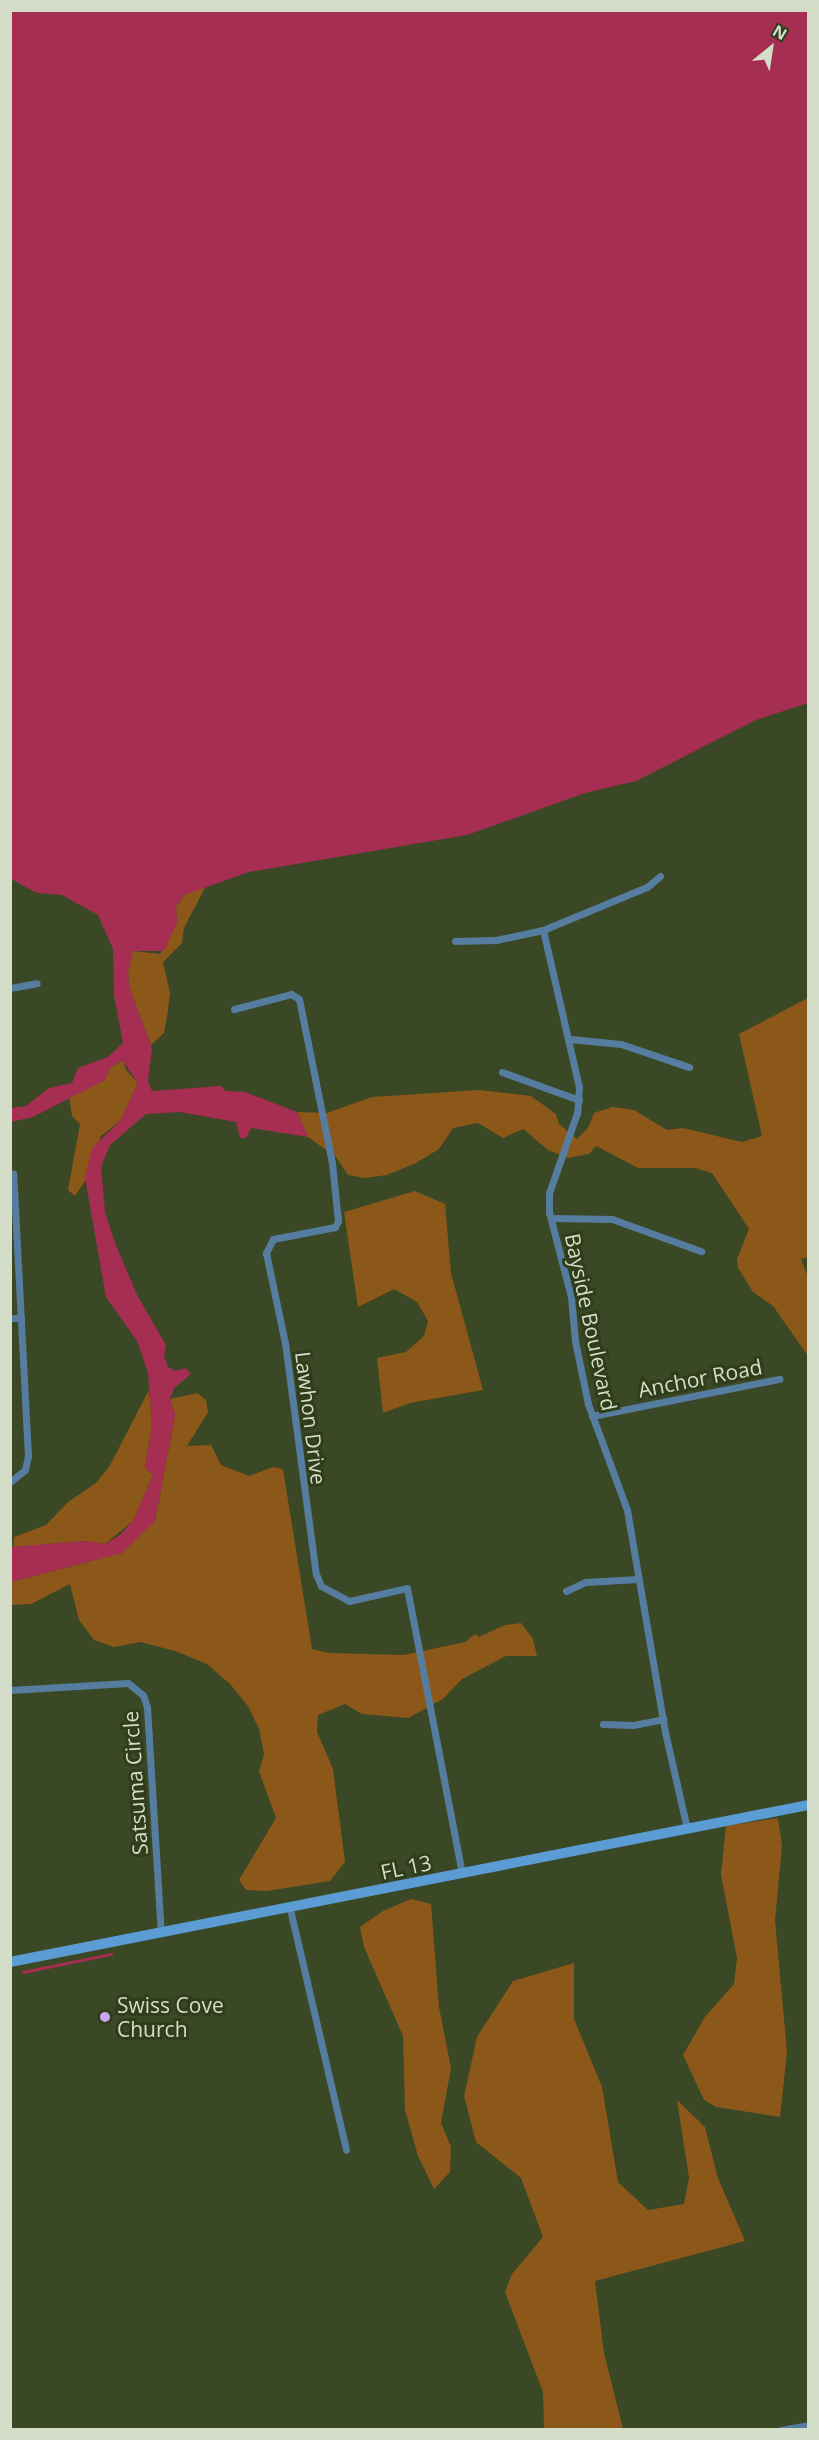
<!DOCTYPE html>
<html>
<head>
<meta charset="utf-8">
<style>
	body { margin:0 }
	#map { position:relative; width:819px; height:2440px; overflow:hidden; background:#3a4825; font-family:"Open Sans",sans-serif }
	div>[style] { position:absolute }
	.green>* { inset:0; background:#8b581a }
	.water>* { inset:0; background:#a52e52 }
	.stream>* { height:3px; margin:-1.5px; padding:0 1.5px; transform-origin:1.5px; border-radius:1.5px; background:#a52e52 }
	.minor>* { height:7px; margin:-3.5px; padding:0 3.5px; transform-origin:3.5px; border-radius:3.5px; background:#567da0 }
	.secondary>* { height:10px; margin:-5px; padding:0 5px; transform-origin:5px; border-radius:5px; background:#5c9cd4 }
	.dots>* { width:16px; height:16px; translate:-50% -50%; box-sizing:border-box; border:3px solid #303d1b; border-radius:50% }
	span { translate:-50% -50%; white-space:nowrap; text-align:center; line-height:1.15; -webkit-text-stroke:6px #303d1b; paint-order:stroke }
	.street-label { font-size:21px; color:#d4ddc8 }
	.poi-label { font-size:21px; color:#d4ddc8 }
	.left { translate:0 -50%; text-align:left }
	.frame { position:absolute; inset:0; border:12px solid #d4ddc8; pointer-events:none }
	.north { position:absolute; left:741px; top:18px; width:60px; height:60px; -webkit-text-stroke:4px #303d1b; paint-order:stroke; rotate:30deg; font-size:16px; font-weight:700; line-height:24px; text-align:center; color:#d4ddc8 }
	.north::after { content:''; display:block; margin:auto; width:21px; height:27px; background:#d4ddc8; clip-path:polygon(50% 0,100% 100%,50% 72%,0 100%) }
</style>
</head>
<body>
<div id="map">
	<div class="green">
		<i style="clip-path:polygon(206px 886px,184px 928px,182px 943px,163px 962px,170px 993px,167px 1017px,164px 1033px,151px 1045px,129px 987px,128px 971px,133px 951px,160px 954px,177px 923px,176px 907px,184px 895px)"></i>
		<i style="clip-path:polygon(808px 998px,808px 1257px,801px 1259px,808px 1277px,808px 1356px,773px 1306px,753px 1292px,738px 1268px,737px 1259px,749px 1229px,712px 1173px,695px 1168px,638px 1168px,596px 1146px,589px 1154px,568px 1158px,548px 1150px,523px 1129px,503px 1138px,478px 1123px,453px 1128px,439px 1149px,416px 1163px,387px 1175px,364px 1178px,348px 1175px,336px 1157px,308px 1137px,297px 1112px,327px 1113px,372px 1097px,479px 1090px,531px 1096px,556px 1114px,559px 1124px,577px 1139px,588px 1128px,594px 1113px,612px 1107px,634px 1110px,667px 1130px,683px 1128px,742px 1142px,762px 1136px,739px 1034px)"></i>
		<i style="clip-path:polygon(123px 1060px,126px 1070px,138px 1083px,120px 1121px,101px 1136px,85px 1181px,75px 1196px,68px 1190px,80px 1124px,72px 1116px,69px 1097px,105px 1080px,110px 1068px)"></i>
		<i style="clip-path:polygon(415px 1191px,445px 1204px,451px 1273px,483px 1390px,410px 1403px,383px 1413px,377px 1358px,406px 1352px,424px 1336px,428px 1321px,417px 1302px,394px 1289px,358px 1307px,344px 1212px)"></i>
		<i style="clip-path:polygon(149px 1390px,152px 1426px,145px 1468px,153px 1475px,133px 1521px,105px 1544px,85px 1541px,13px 1547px,14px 1537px,46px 1525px,68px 1502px,96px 1483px,109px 1467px)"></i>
		<i style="clip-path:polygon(197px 1393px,206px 1400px,208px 1412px,187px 1446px,211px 1445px,221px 1465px,249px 1476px,273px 1467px,283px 1469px,312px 1649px,329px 1653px,404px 1655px,465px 1642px,475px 1634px,479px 1637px,505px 1625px,521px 1623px,533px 1639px,537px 1656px,506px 1656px,462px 1679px,443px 1699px,408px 1718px,362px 1714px,345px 1704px,318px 1715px,317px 1732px,333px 1769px,345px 1862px,330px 1881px,267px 1891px,246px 1890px,239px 1880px,276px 1818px,259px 1771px,264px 1754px,259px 1729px,248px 1706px,230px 1684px,207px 1664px,175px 1651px,141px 1642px,114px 1647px,94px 1640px,79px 1620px,70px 1584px,31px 1604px,11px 1605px,10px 1582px,122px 1553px,155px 1521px,175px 1415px,170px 1399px)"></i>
		<i style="clip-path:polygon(778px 1818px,782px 1846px,775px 1920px,787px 2052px,780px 2117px,716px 2107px,704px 2100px,683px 2055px,705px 2017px,734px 1984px,737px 1958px,721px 1874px,726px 1826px)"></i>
		<i style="clip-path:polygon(411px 1899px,431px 1904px,439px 2007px,451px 2068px,441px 2123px,451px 2147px,450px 2172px,434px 2189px,418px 2156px,405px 2110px,403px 2036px,364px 1947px,360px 1927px,383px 1911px)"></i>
		<i style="clip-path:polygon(574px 1963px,574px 2019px,602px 2087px,618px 2182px,648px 2210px,684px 2204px,689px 2178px,677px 2100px,705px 2127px,718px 2178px,745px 2241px,595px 2281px,604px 2353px,623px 2429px,544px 2429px,543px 2392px,505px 2292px,512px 2274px,543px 2237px,521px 2178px,476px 2142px,464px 2096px,477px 2037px,513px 1981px)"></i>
	</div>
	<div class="water">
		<i style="clip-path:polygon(11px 10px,808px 11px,808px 703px,756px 720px,636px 781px,585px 793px,467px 835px,249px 872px,184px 895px,176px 907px,177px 923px,164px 951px,133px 951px,128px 971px,129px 987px,152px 1048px,148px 1081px,152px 1091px,221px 1086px,226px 1091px,245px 1092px,297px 1112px,308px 1137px,251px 1128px,246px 1138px,240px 1138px,236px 1122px,180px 1112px,146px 1114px,110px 1145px,101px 1167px,105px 1212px,115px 1243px,137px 1295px,166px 1345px,164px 1356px,168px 1367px,175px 1371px,185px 1368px,191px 1374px,174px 1388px,170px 1399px,175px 1415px,155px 1521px,122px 1553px,11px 1582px,11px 1547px,85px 1541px,105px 1544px,120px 1535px,133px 1521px,153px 1475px,145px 1468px,152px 1426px,148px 1373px,137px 1341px,106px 1297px,85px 1178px,92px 1148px,120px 1121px,138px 1083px,122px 1060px,110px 1068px,105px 1080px,33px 1117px,11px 1122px,11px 1108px,26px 1106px,49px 1088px,72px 1083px,78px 1068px,108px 1057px,123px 1043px,114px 995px,113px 949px,98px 915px,62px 895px,37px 893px,11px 879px)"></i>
	</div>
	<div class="stream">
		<i style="left:23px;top:1972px;width:90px;rotate:-11.6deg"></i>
	</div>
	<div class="minor">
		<i style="left:543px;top:930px;width:161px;rotate:77.1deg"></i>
		<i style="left:579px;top:1087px;width:26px;rotate:94deg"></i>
		<i style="left:577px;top:1113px;width:85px;rotate:109.3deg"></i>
		<i style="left:549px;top:1193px;width:19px;rotate:90deg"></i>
		<i style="left:549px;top:1212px;width:88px;rotate:75.5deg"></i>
		<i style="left:571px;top:1297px;width:44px;rotate:84.8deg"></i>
		<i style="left:575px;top:1341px;width:64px;rotate:78.3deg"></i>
		<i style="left:588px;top:1404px;width:113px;rotate:69.8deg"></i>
		<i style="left:627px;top:1510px;width:225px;rotate:80.3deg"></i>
		<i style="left:665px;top:1732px;width:99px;rotate:77.2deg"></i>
		<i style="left:455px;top:941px;width:41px;rotate:-1.4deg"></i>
		<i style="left:496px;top:940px;width:48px;rotate:-12deg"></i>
		<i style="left:543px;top:930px;width:113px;rotate:-22.5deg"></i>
		<i style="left:647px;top:887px;width:17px;rotate:-40deg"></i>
		<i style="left:10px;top:988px;width:27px;rotate:-10deg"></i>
		<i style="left:234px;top:1009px;width:59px;rotate:-14.7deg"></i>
		<i style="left:291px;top:994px;width:9px;rotate:32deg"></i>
		<i style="left:299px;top:999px;width:167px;rotate:78.6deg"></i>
		<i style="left:332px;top:1163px;width:58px;rotate:84.1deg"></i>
		<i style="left:338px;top:1221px;width:7px;rotate:117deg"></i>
		<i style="left:335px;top:1227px;width:63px;rotate:169deg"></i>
		<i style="left:273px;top:1239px;width:16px;rotate:117deg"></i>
		<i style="left:266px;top:1253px;width:92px;rotate:78.1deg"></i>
		<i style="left:285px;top:1343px;width:233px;rotate:82.4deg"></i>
		<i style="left:316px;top:1574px;width:13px;rotate:67deg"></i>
		<i style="left:321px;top:1586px;width:32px;rotate:28deg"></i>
		<i style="left:349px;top:1601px;width:59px;rotate:-12.6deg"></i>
		<i style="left:407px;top:1588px;width:291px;rotate:79.1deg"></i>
		<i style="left:570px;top:1039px;width:51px;rotate:5.6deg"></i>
		<i style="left:621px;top:1044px;width:72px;rotate:18.7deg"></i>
		<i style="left:502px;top:1072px;width:82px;rotate:20deg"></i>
		<i style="left:551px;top:1218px;width:61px;rotate:0.9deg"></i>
		<i style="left:612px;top:1219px;width:95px;rotate:19.8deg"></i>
		<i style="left:10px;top:1318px;width:11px"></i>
		<i style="left:592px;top:1416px;width:191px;rotate:-11.2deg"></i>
		<i style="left:10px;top:1482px;width:19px;rotate:-39deg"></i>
		<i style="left:25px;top:1470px;width:14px;rotate:-78deg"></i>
		<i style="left:28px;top:1456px;width:283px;rotate:-93deg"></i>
		<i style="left:566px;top:1591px;width:21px;rotate:-25deg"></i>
		<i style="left:585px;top:1582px;width:53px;rotate:-3.2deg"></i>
		<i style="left:10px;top:1690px;width:118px;rotate:-3.4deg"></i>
		<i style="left:128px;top:1683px;width:19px;rotate:39deg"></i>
		<i style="left:143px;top:1695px;width:13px;rotate:72deg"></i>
		<i style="left:147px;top:1707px;width:226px;rotate:86.5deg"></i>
		<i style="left:603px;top:1724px;width:30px;rotate:2deg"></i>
		<i style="left:633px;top:1725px;width:31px;rotate:-11deg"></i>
		<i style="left:290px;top:1909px;width:247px;rotate:76.9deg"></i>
		<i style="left:781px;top:2430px;width:27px;rotate:-10deg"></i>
	</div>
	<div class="secondary">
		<i style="left:10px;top:1962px;width:813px;rotate:-11.13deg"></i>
	</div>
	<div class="dots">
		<i style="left:105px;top:2017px;background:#c9a5ee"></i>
	</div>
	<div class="street-label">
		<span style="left:591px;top:1322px;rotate:78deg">Bayside Boulevard</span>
		<span style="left:700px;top:1378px;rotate:-11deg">Anchor Road</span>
		<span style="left:311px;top:1418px;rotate:83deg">Lawhon Drive</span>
		<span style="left:135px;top:1783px;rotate:-94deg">Satsuma Circle</span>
		<span style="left:406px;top:1867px;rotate:-12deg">FL 13</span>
	</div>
	<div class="poi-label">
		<span class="left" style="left:117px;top:2017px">Swiss Cove<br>Church</span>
	</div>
	<div class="frame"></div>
	<div class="north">N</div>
</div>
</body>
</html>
